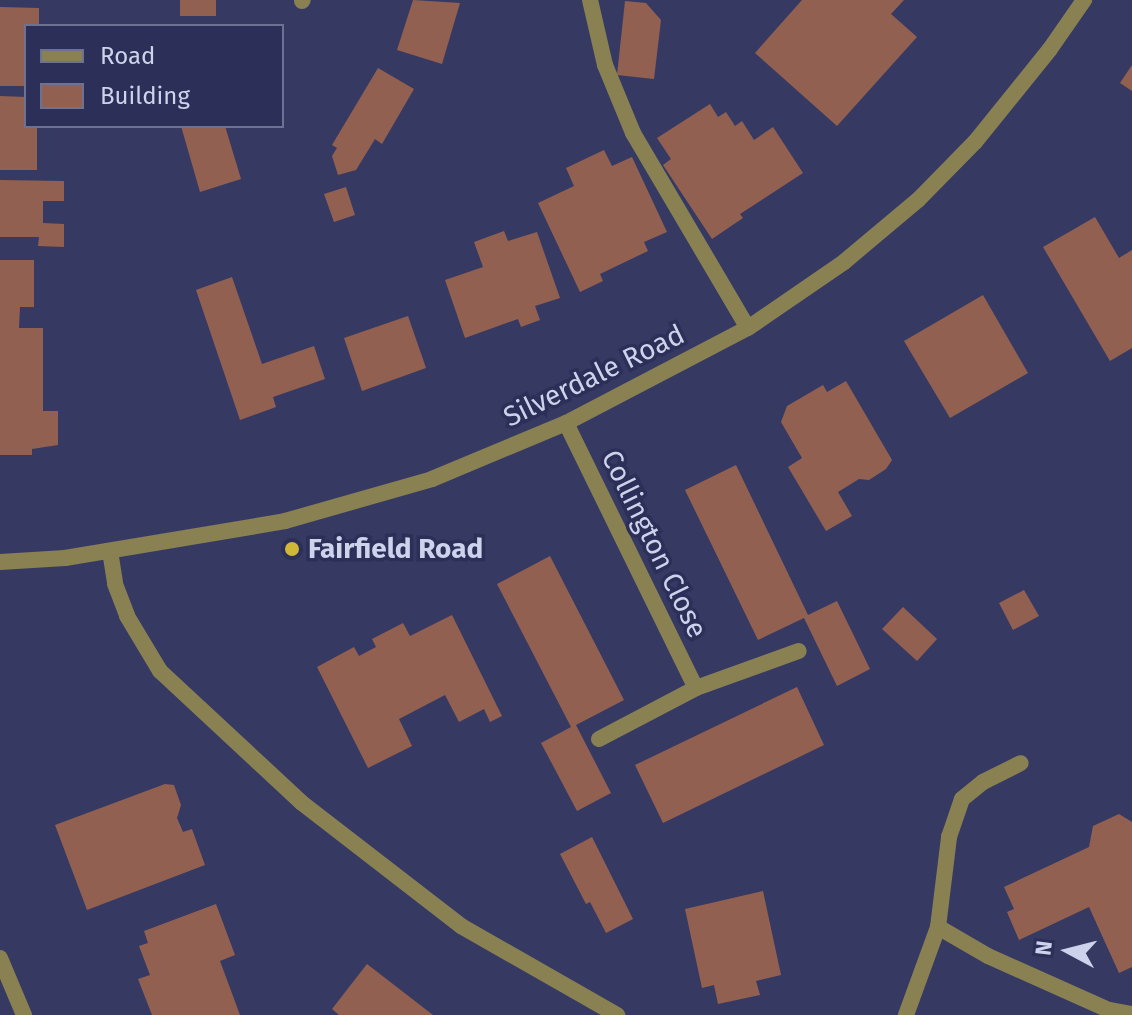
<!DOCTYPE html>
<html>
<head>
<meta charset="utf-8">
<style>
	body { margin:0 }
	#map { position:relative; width:1132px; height:1015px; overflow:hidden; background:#363a63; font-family:"Fira Sans",sans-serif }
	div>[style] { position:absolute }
	.building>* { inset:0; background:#926051 }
	.service>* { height:16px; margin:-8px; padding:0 8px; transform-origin:8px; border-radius:8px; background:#8a8153 }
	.minor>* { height:16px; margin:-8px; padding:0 8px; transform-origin:8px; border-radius:8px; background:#8a8153 }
	.tertiary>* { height:16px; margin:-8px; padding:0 8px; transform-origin:8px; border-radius:8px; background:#8a8153 }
	.dots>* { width:22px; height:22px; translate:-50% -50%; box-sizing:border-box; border:4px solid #2c2f57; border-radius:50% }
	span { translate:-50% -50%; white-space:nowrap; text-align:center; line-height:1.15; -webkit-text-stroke:7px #2c2f57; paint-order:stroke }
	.street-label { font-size:28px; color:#ced3ec }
	.poi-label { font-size:28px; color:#ced3ec; font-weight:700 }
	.left { translate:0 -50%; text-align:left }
	.legend { position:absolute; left:24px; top:24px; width:260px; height:104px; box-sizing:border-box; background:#2c2f57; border:2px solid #6d7193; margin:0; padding:10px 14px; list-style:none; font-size:24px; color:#ced3ec }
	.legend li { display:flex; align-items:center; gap:16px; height:40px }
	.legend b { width:40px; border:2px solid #6d7193 }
	.north { position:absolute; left:1028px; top:911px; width:80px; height:80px; -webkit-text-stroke:6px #2c2f57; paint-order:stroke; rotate:277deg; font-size:22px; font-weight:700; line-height:32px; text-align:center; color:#ced3ec }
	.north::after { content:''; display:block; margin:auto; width:28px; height:36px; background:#ced3ec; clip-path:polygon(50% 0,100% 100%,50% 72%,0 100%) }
</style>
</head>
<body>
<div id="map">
	<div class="building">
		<i style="clip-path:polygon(180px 0,216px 0,216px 16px,180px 16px)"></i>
		<i style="clip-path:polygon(413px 0,460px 3px,442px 64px,397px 50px)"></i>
		<i style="clip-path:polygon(802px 0,904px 0,891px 14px,917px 37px,837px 126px,755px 53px)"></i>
		<i style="clip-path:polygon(625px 1px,646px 3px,661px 20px,654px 79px,617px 75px)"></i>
		<i style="clip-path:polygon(0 7px,39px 8px,39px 26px,26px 26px,26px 86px,0 86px)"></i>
		<i style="clip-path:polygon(1132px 65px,1132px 91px,1120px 83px)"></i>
		<i style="clip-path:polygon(378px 68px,414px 89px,382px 144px,375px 139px,356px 170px,338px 175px,332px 156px,337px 148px,332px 145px)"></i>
		<i style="clip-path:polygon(0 96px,26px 97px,26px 126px,37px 126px,37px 170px,0 170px)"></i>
		<i style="clip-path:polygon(710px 104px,718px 117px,726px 112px,735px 126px,742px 121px,754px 140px,773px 127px,803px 173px,740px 214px,743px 218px,712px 239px,663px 165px,671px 159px,657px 138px)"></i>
		<i style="clip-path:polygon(181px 126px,225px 126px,241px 179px,200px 192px)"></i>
		<i style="clip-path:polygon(604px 150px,612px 166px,632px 157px,667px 232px,644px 242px,648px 251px,600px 274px,603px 281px,580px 292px,538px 203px,574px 186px,566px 168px)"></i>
		<i style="clip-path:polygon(0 180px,64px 181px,64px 201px,43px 201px,43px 223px,64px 224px,64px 247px,38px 246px,39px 237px,0 237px)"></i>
		<i style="clip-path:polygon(346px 187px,355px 215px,334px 222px,324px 194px)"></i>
		<i style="clip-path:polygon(1095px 217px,1119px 258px,1132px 250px,1132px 348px,1110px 361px,1043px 247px)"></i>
		<i style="clip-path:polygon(504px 231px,508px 241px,537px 232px,560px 298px,535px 306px,540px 320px,521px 327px,518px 319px,465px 338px,445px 280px,483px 267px,474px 242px)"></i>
		<i style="clip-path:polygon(0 260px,34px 260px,34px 307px,20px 307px,19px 328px,43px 328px,43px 411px,58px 411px,58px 445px,32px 449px,32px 455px,0 455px)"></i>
		<i style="clip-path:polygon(232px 277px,262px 364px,314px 346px,325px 379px,273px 397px,276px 407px,240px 420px,196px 290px)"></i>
		<i style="clip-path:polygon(983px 295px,1028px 373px,950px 418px,904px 341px)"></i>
		<i style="clip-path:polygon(408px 316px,426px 368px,362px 391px,344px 338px)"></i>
		<i style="clip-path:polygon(846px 381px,892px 460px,886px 469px,869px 480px,859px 479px,838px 492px,852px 516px,826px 531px,788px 467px,802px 458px,781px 422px,787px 406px,823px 385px,827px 392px)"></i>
		<i style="clip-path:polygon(736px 465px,808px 615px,837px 601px,870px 669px,837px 686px,804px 618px,758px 640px,685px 490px)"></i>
		<i style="clip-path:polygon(550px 556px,624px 700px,576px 725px,611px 793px,577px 811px,541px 743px,571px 727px,497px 584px)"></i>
		<i style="clip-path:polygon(1024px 590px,1039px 616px,1013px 630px,999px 603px)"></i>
		<i style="clip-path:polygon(903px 607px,937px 639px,917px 661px,882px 629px)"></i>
		<i style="clip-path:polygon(452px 615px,502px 716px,490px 722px,484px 709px,459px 722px,445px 695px,399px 719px,412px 746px,368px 768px,317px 667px,354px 647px,359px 656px,376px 647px,372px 639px,403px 623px,410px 636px)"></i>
		<i style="clip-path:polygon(797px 687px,824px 745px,663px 823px,635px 765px)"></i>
		<i style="clip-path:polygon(165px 784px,174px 785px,181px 805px,177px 818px,183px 832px,192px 829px,205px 865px,87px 910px,55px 825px)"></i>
		<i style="clip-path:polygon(1119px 814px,1132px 822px,1132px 967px,1119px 973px,1089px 907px,1019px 940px,1007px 912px,1014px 909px,1004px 887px,1089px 847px,1093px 826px)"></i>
		<i style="clip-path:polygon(592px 837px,633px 919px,606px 933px,590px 902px,586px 904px,560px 854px)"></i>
		<i style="clip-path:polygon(763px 891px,781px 975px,756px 981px,760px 995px,718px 1004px,714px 985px,702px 988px,685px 909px)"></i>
		<i style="clip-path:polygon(216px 904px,235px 955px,220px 961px,240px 1015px,152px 1015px,138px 979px,150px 975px,139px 946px,148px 943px,144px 931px)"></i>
		<i style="clip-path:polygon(367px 964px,433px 1015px,339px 1015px,332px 1009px)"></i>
	</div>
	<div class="service">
		<i style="left:590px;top:0;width:67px;rotate:77deg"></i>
		<i style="left:605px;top:65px;width:74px;rotate:67.6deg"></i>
		<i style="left:633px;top:133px;width:226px;rotate:59.5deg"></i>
		<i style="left:566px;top:423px;width:295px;rotate:63.9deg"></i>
		<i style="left:599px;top:739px;width:110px;rotate:-27.7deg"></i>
		<i style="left:696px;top:688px;width:109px;rotate:-19.8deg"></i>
		<i style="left:938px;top:927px;width:91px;rotate:-83deg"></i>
		<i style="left:949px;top:837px;width:40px;rotate:-71.1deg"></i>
		<i style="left:962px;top:799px;width:27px;rotate:-39deg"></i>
		<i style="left:983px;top:782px;width:42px;rotate:-26.6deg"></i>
		<i style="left:906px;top:1015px;width:94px;rotate:-70deg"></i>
		<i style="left:938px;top:927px;width:58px;rotate:30.1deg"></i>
		<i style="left:988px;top:956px;width:133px;rotate:24.1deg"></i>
		<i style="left:1109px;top:1010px;width:23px;rotate:10deg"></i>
	</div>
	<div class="minor">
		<i style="left:302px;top:1px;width:1px;rotate:-45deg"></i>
		<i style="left:110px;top:551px;width:33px;rotate:81deg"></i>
		<i style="left:115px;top:584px;width:34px;rotate:69deg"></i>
		<i style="left:127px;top:616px;width:64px;rotate:59deg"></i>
		<i style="left:160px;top:671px;width:194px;rotate:42.9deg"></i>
		<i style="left:302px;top:803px;width:201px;rotate:37.7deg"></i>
		<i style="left:461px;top:926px;width:180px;rotate:29.7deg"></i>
		<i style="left:0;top:562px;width:65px;rotate:-3.5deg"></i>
		<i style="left:65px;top:558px;width:223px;rotate:-9.5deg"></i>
		<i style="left:285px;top:521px;width:153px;rotate:-15.9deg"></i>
		<i style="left:432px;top:479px;width:145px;rotate:-22.7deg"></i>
		<i style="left:566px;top:423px;width:205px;rotate:-27.6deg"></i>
		<i style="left:748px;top:328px;width:116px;rotate:-34.5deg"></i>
		<i style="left:844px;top:262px;width:97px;rotate:-40deg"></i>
		<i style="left:918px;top:200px;width:81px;rotate:-45.5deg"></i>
		<i style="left:975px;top:142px;width:119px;rotate:-51.1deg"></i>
		<i style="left:1050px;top:49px;width:60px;rotate:-55.2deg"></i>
	</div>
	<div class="tertiary">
		<i style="left:0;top:958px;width:62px;rotate:67.2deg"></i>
	</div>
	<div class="dots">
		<i style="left:292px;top:549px;background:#d0b736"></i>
	</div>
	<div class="street-label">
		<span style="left:594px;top:376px;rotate:-26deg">Silverdale Road</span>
		<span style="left:654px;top:544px;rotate:64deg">Collington Close</span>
	</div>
	<div class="poi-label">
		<span class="left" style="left:308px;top:549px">Fairfield Road</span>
	</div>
	<ul class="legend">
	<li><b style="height:10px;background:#8a8153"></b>Road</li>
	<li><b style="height:22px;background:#926051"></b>Building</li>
	</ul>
	<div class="north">N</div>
</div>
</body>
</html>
